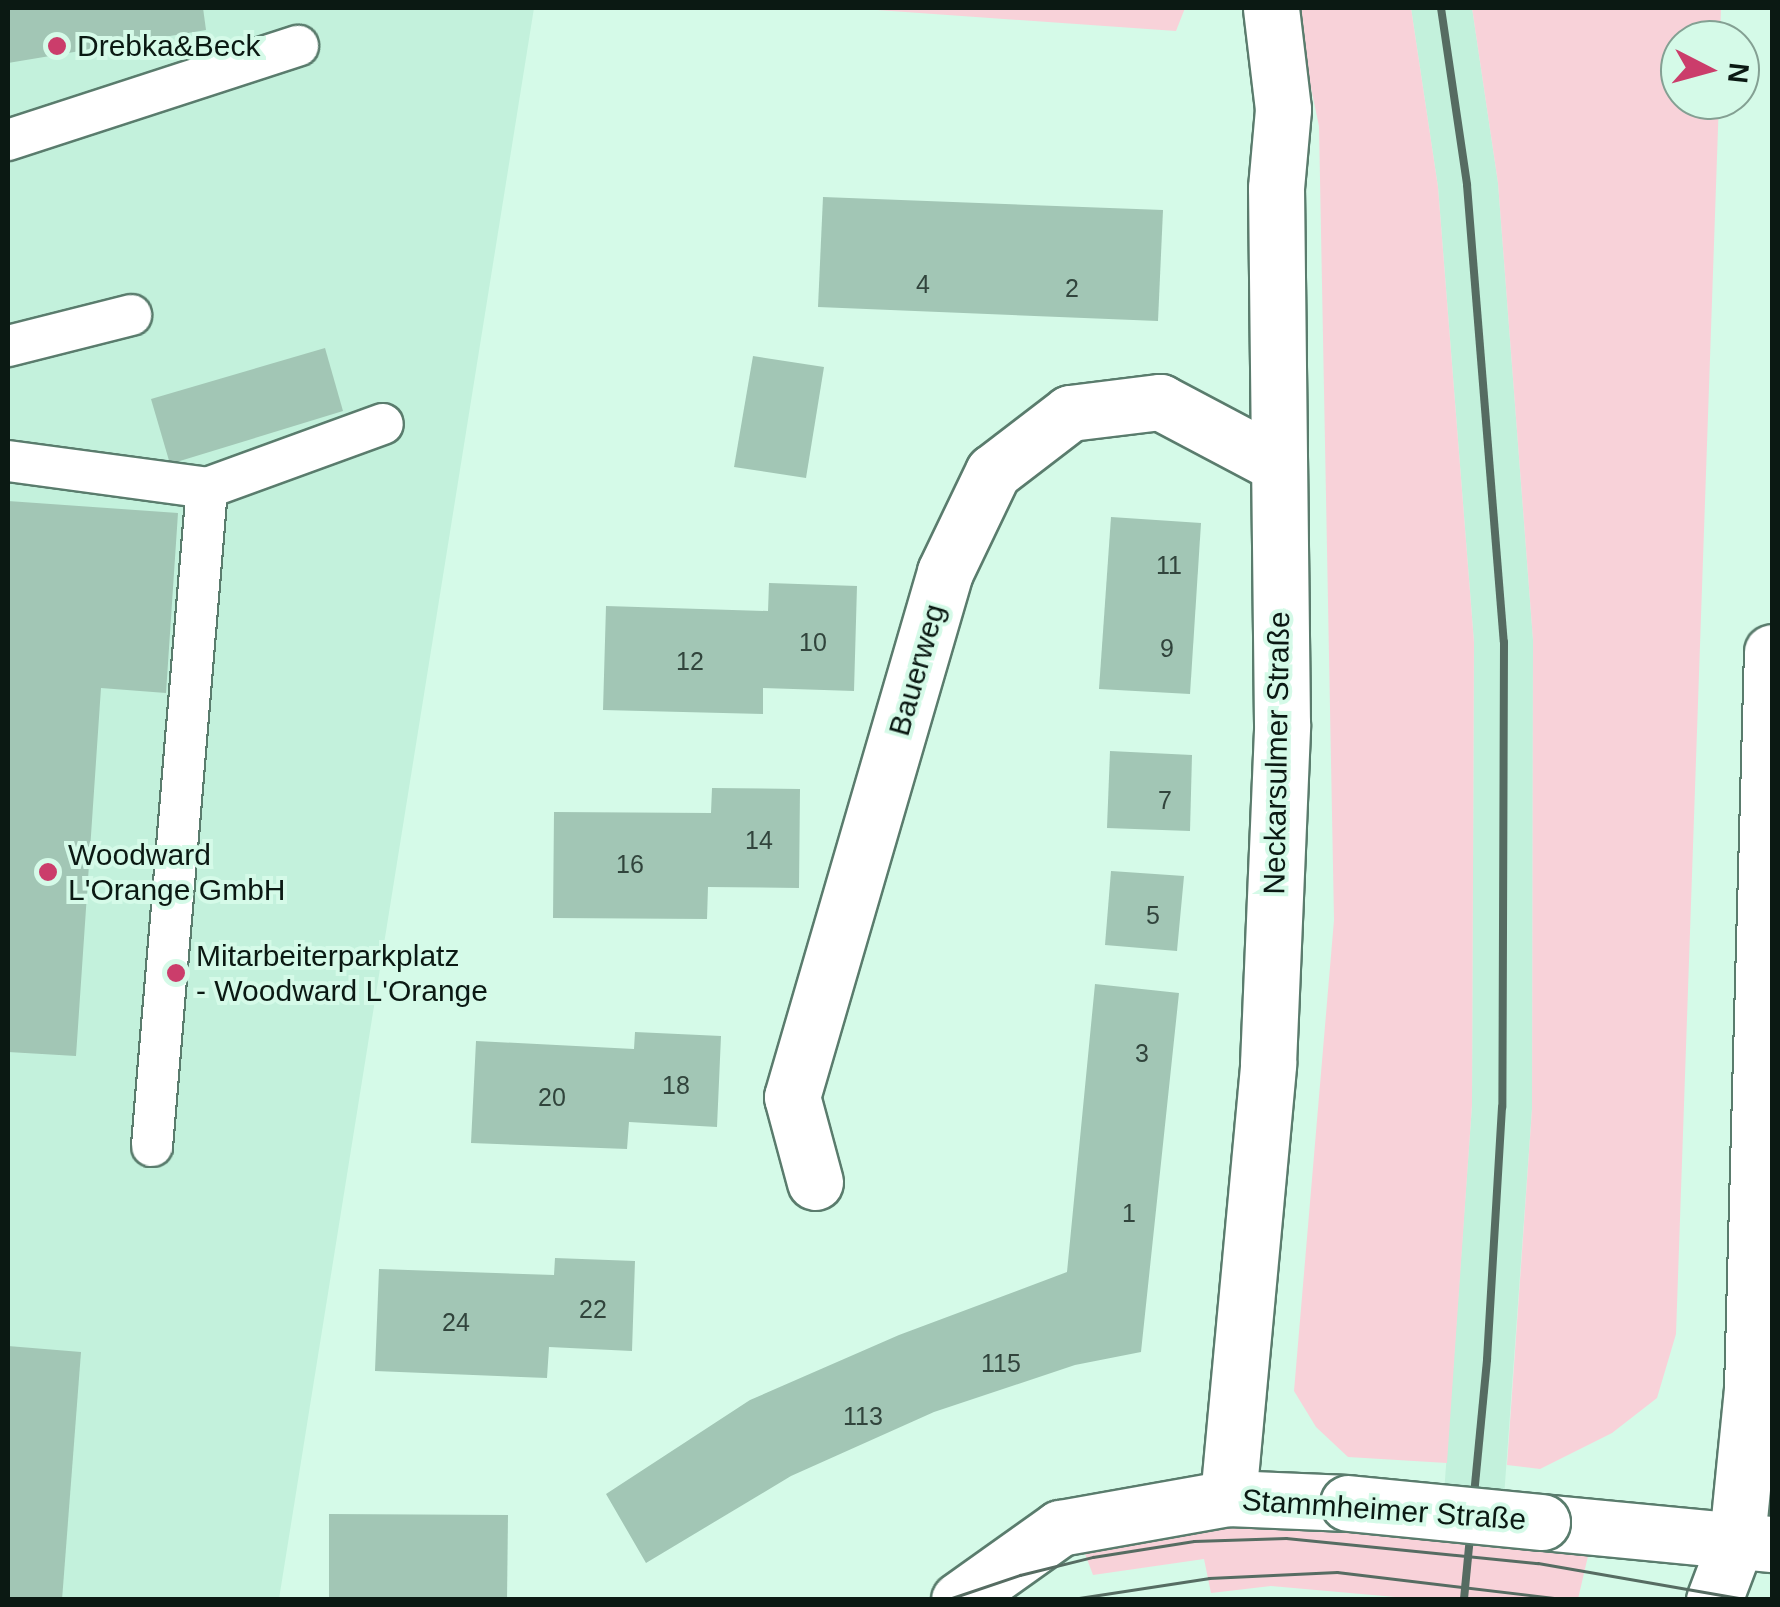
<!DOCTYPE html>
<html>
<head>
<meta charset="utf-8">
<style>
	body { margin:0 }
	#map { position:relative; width:1780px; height:1607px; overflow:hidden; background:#d5fae8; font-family:Arial,sans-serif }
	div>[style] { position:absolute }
	.built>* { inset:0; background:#c3f1dc }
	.green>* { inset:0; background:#f8d2d9 }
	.building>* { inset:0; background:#a2c6b5 }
	.roads { filter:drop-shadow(2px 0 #5a7c6d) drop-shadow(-2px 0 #5a7c6d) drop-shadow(0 2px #5a7c6d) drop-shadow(0 -2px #5a7c6d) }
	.service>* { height:40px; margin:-20px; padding:0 20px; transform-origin:20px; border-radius:20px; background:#fff }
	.minor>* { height:55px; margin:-27.5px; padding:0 27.5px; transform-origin:27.5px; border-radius:27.5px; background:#fff }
	.secondary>* { height:55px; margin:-27.5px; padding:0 27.5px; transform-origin:27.5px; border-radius:27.5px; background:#fff }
	.tram>* { height:2.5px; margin:-1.25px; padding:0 1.25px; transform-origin:1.25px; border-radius:1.25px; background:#566c62 }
	.rail>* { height:8px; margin:-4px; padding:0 4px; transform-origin:4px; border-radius:4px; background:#566c62 }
	.bridges { filter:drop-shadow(2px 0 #5a7c6d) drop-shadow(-2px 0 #5a7c6d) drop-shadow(0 2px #5a7c6d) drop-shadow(0 -2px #5a7c6d) }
	.secondary-bridge>* { height:55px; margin:-27.5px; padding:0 27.5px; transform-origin:27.5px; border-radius:27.5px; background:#fff }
	.dots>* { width:28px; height:28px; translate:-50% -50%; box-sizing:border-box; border:5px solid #d5fae8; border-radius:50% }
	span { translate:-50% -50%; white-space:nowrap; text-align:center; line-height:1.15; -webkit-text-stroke:8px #d5fae8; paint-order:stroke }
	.number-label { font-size:25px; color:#31443c }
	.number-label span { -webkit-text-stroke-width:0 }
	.poi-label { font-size:30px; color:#0b1913 }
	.left { translate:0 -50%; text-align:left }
	.street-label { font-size:30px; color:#0b1913 }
	.frame { position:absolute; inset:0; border:10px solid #0b1913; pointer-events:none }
	.north { position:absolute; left:1660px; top:20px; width:100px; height:100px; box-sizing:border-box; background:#d5fae8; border:2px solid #84a093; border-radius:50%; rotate:96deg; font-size:28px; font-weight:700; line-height:40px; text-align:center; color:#0b1913 }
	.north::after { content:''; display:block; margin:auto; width:35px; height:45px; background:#cb3d6b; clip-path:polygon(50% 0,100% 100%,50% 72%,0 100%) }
</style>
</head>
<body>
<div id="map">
	<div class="built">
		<i style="clip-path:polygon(8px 8px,534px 8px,279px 1599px,8px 1600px)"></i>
		<i style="clip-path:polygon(1411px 8px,1472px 8px,1498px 183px,1533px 640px,1532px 1109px,1500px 1553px,1440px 1549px,1472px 1105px,1474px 642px,1438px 187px)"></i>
	</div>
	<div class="green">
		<i style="clip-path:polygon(849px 8px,1185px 8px,1176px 31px)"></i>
		<i style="clip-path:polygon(1294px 8px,1411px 8px,1438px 187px,1474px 642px,1472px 1105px,1447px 1463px,1348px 1457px,1316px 1427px,1294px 1391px,1334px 920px,1319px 126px)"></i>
		<i style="clip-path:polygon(1472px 8px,1721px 8px,1720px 40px,1680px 40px,1680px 100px,1719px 100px,1676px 1334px,1657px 1398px,1612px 1433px,1540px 1469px,1507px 1465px,1532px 1109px,1533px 640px,1498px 183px)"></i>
		<i style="clip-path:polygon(1259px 1513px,1577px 1546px,1588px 1556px,1578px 1599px,1429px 1600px,1271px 1586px,1211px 1593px,1204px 1559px,1093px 1575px,1081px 1543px)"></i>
	</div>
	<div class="building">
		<i style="clip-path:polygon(8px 8px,203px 8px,206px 30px,8px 63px)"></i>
		<i style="clip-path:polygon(823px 197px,1163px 210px,1158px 321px,818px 307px)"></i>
		<i style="clip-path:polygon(325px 348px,343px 411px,170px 464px,151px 399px)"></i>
		<i style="clip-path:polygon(753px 356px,824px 367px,806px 478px,734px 467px)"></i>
		<i style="clip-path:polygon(8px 501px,178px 513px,166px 693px,101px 688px,76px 1056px,8px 1052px)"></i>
		<i style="clip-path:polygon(1111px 517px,1201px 523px,1190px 694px,1099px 689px)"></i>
		<i style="clip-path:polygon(769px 583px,857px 586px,854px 691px,763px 688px,763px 714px,603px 710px,606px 606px,768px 611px)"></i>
		<i style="clip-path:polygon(1110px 751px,1192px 755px,1190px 831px,1107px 828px)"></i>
		<i style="clip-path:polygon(712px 788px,800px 789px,799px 888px,708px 887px,707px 919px,553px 918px,554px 812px,711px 813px)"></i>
		<i style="clip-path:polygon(1111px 871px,1184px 876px,1177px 951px,1105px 945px)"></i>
		<i style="clip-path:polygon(1095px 984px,1179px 993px,1141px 1352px,1075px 1365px,934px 1412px,791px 1476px,646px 1563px,606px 1494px,750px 1400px,899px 1335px,1067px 1272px)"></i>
		<i style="clip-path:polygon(635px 1032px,721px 1036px,717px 1127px,629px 1122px,627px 1149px,471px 1143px,476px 1041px,634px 1049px)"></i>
		<i style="clip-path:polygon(555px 1258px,635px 1261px,632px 1351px,549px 1347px,547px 1378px,375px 1371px,379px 1269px,554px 1275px)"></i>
		<i style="clip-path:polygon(8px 1346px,81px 1352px,62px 1600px,8px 1600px)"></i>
		<i style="clip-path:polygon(329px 1514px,508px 1515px,507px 1600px,329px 1600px)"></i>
	</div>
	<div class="roads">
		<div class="service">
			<i style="left:8px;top:140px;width:305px;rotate:-18deg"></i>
			<i style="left:8px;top:346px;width:127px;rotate:-14.1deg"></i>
			<i style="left:8px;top:461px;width:201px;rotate:7.7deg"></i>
			<i style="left:207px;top:488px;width:187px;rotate:-20deg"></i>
			<i style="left:152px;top:1146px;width:660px;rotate:-85.22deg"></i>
		</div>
		<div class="minor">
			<i style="left:815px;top:1182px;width:88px;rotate:-105.1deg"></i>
			<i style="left:792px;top:1097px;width:547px;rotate:-73.75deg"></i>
			<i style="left:945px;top:572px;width:111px;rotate:-64.4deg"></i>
			<i style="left:993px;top:472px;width:97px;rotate:-37.5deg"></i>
			<i style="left:1070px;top:413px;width:91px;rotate:-7deg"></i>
			<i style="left:1160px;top:402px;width:132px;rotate:27.9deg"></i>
			<i style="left:1228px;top:1498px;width:436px;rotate:-84.7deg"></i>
			<i style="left:1268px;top:1064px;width:340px;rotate:-87.6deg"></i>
			<i style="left:1282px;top:724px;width:536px;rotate:-90.64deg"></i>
			<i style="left:1276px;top:188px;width:79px;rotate:-84.9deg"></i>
			<i style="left:1283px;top:109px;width:102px;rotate:-96.8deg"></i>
		</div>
		<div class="secondary">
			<i style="left:1542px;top:1522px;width:231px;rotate:5.5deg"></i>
			<i style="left:959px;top:1600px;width:124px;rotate:-35.5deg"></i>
			<i style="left:1060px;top:1528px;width:171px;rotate:-10.1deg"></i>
			<i style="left:1228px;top:1498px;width:120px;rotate:2.4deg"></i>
			<i style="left:1714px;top:1600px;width:65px;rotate:-69.3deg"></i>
			<i style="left:1737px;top:1539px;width:151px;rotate:-84.3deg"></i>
			<i style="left:1752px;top:1389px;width:737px;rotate:-88.45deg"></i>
		</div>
	</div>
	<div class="tram">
		<i style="left:946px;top:1600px;width:78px;rotate:-18.7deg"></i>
		<i style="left:1020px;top:1575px;width:75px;rotate:-13.9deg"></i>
		<i style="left:1093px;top:1557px;width:102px;rotate:-9deg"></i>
		<i style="left:1194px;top:1541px;width:92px;rotate:-1.9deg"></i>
		<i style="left:1286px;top:1538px;width:253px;rotate:5.7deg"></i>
		<i style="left:1538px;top:1563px;width:215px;rotate:9.9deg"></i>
		<i style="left:1066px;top:1600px;width:145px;rotate:-8.7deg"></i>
		<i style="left:1209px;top:1578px;width:128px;rotate:-2.7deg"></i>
		<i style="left:1337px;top:1572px;width:237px;rotate:6.8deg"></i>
	</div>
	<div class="rail">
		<i style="left:1441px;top:8px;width:179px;rotate:81.6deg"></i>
		<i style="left:1467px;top:185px;width:458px;rotate:85.4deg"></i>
		<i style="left:1504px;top:642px;width:465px;rotate:90.2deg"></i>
		<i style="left:1502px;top:1107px;width:253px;rotate:93.4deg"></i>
		<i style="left:1487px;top:1360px;width:241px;rotate:95.5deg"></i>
	</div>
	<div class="bridges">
		<div class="secondary-bridge">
			<i style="left:1348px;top:1503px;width:195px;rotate:5.6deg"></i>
		</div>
	</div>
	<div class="dots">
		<i style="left:57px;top:46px;background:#cb3d6b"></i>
		<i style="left:48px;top:872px;background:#cb3d6b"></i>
		<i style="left:176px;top:973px;background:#cb3d6b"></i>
	</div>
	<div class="number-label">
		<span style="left:923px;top:284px">4</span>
		<span style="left:1072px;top:288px">2</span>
		<span style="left:1169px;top:565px">11</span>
		<span style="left:813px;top:642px">10</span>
		<span style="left:1167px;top:648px">9</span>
		<span style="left:690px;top:661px">12</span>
		<span style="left:1165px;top:800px">7</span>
		<span style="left:759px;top:840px">14</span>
		<span style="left:630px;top:864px">16</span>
		<span style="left:1153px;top:915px">5</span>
		<span style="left:1142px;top:1053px">3</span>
		<span style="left:676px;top:1085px">18</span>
		<span style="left:552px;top:1097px">20</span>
		<span style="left:1129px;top:1213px">1</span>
		<span style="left:593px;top:1309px">22</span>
		<span style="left:456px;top:1322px">24</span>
		<span style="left:1001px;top:1363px">115</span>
		<span style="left:863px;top:1416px">113</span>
	</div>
	<div class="poi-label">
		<span class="left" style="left:77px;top:46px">Drebka&amp;Beck</span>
		<span class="left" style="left:68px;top:872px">Woodward<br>L'Orange GmbH</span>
		<span class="left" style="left:196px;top:973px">Mitarbeiterparkplatz<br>- Woodward L'Orange</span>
	</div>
	<div class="street-label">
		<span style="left:917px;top:670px;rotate:-74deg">Bauerweg</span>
		<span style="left:1277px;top:753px;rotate:-89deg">Neckarsulmer Straße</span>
		<span style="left:1384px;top:1510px;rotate:4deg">Stammheimer Straße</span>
	</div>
	<div class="frame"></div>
	<div class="north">N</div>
</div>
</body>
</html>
